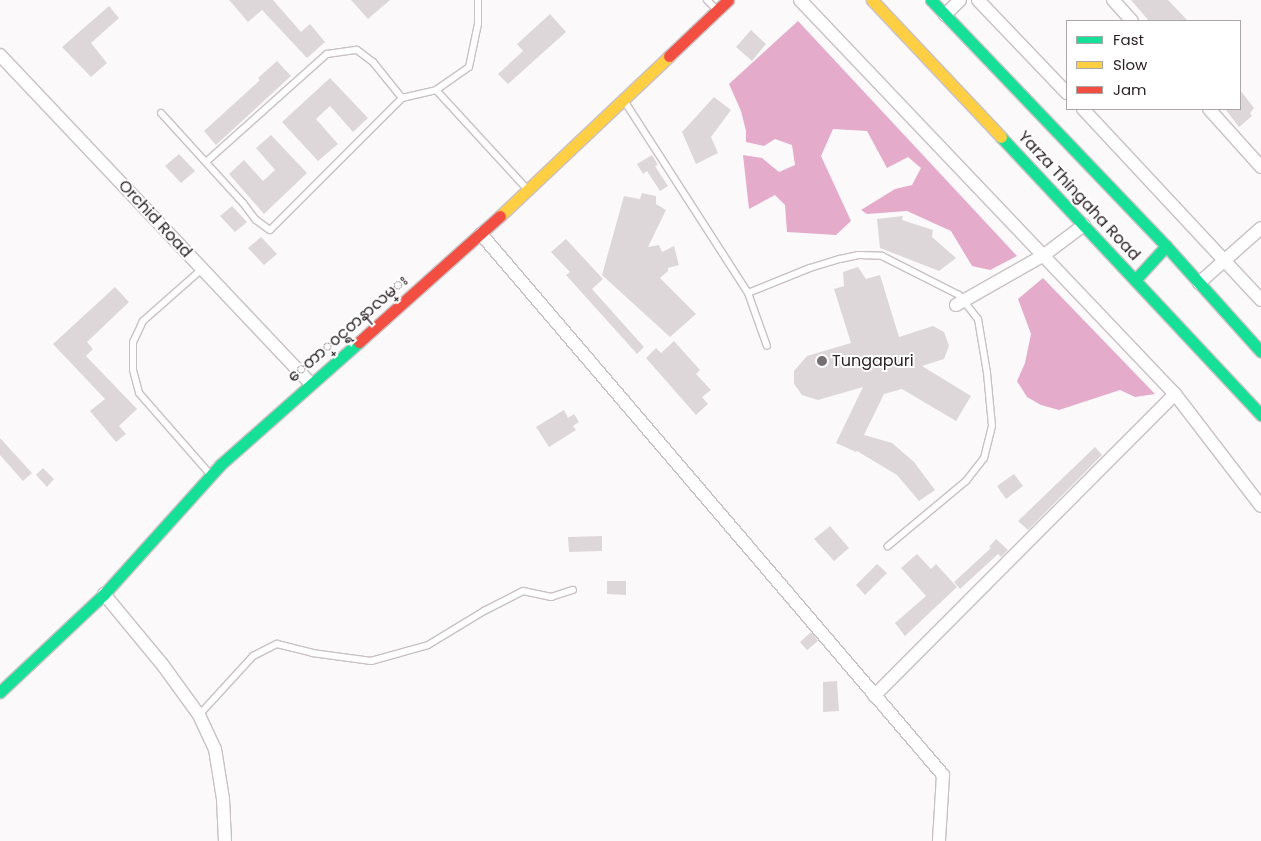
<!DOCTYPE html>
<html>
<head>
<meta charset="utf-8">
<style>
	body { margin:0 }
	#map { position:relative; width:1261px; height:841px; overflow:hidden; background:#fcf9fa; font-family:Poppins,"Noto Sans Myanmar",sans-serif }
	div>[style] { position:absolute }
	.water>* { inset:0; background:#e4abcb }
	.building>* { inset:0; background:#ddd7da }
	.roads { filter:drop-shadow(1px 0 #c8c1c5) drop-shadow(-1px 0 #c8c1c5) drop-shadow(0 1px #c8c1c5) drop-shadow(0 -1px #c8c1c5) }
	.lane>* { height:6px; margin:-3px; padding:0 3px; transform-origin:3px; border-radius:3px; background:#fffefe }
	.street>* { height:12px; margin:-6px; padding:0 6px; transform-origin:6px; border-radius:6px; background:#fffefe }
	.fast>* { height:11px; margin:-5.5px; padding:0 5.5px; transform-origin:5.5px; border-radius:5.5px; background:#16e098 }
	.slow>* { height:11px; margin:-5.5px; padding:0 5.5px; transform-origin:5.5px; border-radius:5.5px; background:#ffcf43 }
	.jam>* { height:11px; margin:-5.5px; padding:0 5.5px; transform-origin:5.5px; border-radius:5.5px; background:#f24e42 }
	.dots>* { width:14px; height:14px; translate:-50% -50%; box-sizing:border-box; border:2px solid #fff; border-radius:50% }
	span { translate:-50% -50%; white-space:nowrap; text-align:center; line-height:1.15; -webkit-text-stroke:4px #fff; paint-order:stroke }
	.street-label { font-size:16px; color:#2d2328 }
	.poi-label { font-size:16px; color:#2d2328 }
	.left { translate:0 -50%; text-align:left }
	.legend { position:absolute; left:1066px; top:20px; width:175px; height:90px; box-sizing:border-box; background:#fff; border:1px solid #aba7a9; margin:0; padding:6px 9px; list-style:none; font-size:15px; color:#2d2328 }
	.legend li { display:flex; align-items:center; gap:10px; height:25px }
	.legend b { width:25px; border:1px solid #aba7a9 }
</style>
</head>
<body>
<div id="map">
	<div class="water">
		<i style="clip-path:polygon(798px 21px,1017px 256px,990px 270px,972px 266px,951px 231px,907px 211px,867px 214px,861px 210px,895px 189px,912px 185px,921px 168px,908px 157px,887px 168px,867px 131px,833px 129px,821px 156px,851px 221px,836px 235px,787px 232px,785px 205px,775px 195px,749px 209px,743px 155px,762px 158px,779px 172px,795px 165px,792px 145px,775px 139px,764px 146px,746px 142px,746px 131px,741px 111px,729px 84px)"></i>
		<i style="clip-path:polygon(1043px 278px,1155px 394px,1135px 397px,1120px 390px,1059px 410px,1041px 405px,1027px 397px,1017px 381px,1025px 363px,1031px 334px,1018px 299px)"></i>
	</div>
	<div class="building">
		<i style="clip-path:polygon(229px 0,273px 0,301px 32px,310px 24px,325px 42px,307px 58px,262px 10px,248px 22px)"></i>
		<i style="clip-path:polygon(351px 0,390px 0,368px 19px)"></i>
		<i style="clip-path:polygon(1131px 0,1168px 0,1188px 21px,1149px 21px)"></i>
		<i style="clip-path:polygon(109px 6px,119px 18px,91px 43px,107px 63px,91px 77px,62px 47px)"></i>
		<i style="clip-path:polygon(550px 14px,566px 32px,508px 84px,498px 74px,523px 51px,517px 44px)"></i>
		<i style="clip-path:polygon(751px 30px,766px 44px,752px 61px,736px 47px)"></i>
		<i style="clip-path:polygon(277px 61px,291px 76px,216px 145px,204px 131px,260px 80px,258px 78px)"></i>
		<i style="clip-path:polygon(330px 78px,368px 118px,353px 132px,330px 106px,316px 119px,338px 144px,318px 161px,282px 122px)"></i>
		<i style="clip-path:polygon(1240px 90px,1254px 108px,1250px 113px,1252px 116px,1239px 127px,1225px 109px,1240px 109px)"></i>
		<i style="clip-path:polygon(714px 97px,731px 110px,711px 137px,718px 153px,696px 164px,682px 132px)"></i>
		<i style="clip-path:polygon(271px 135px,307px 173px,264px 214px,229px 174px,244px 160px,263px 181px,275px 170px,256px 148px)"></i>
		<i style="clip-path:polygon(179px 154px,195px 171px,181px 183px,165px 166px)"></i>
		<i style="clip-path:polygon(652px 155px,658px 165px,655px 166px,668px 186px,660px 191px,647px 171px,643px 174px,637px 164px)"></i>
		<i style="clip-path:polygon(642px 193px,656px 196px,656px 204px,666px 210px,648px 247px,659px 245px,662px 252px,674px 246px,679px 265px,668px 268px,668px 271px,660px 278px,696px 314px,670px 337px,602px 275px,624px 196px,640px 199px)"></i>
		<i style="clip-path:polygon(232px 206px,247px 222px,235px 232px,220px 216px)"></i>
		<i style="clip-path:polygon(903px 216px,902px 220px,933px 230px,932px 237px,956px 258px,939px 271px,880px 248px,877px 219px)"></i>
		<i style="clip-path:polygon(261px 237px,277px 254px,264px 265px,248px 248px)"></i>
		<i style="clip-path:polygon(566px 239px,603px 279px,592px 289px,644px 347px,637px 354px,566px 275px,570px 272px,551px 252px)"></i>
		<i style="clip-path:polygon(858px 267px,866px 279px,880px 275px,899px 337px,933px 326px,944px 332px,949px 346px,944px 359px,922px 366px,971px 396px,956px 421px,902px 389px,884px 394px,864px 435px,892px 443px,914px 462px,935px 490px,919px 501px,897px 475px,857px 451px,856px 452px,836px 443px,863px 387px,818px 400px,802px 395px,794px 384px,794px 371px,807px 356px,851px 343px,834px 289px,844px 286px,843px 272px)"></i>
		<i style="clip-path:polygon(115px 287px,129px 302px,87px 342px,93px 349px,86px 356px,137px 409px,119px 426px,126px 434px,116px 442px,90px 411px,105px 399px,53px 344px)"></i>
		<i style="clip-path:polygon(674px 341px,700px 370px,696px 374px,711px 390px,702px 397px,708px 404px,696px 415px,646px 358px,656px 348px,661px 353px)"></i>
		<i style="clip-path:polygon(564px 410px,568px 418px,574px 414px,579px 422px,573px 426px,576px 430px,549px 447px,536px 427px)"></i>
		<i style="clip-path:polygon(0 438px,32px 473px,23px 481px,0 455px)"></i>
		<i style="clip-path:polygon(1095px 447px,1102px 455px,1028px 530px,1018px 521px)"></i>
		<i style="clip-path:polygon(43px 468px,54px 479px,47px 487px,36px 475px)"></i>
		<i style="clip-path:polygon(1014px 474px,1023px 486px,1006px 499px,997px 486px)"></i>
		<i style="clip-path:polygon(830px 526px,849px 548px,834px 561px,814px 539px)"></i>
		<i style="clip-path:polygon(602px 536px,602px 551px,569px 552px,568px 537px)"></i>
		<i style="clip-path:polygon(996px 539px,1008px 550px,1001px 557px,998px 554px,960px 589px,954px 582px,991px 548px,989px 547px)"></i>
		<i style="clip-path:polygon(917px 554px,931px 569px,936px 564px,957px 587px,905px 636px,895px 623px,926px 596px,901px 568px)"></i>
		<i style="clip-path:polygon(877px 564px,887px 573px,865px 595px,856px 585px)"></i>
		<i style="clip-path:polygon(607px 581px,626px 581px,626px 595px,607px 594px)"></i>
		<i style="clip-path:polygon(811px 632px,818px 641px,807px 650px,800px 642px)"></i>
		<i style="clip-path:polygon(837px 681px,839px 711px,823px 712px,823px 682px)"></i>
	</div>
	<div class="roads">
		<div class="lane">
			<i style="left:707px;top:0;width:13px;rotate:45deg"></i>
			<i style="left:436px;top:90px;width:133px;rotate:47.4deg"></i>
			<i style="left:625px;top:102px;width:227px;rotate:57.2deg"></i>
			<i style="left:748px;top:293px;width:56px;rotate:70.3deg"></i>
			<i style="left:161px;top:113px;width:122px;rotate:47.7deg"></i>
			<i style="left:243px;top:203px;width:21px;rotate:53deg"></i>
			<i style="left:256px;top:220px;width:17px;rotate:36deg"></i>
			<i style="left:270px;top:230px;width:187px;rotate:-45deg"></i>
			<i style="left:402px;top:98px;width:35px;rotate:-13deg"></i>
			<i style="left:436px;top:90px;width:40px;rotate:-34.9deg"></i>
			<i style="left:469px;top:67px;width:44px;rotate:-78.2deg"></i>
			<i style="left:478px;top:24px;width:24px;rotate:-90deg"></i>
			<i style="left:206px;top:162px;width:162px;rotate:-41.8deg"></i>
			<i style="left:327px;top:54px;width:30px;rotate:-8deg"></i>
			<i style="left:357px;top:50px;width:20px;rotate:37deg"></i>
			<i style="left:373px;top:62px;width:46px;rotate:51.1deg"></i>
			<i style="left:202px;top:269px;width:79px;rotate:138.6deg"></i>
			<i style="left:143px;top:321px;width:23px;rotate:115deg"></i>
			<i style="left:133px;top:342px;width:28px;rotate:90deg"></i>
			<i style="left:133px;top:370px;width:24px;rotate:75deg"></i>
			<i style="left:139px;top:393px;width:108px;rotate:48.8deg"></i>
			<i style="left:748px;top:293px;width:67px;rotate:-22deg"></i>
			<i style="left:810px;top:268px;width:31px;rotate:-17deg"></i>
			<i style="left:840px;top:259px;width:19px;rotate:-12deg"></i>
			<i style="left:859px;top:255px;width:23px;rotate:2deg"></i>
			<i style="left:882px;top:256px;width:86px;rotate:26.9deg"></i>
			<i style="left:959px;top:295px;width:31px;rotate:52deg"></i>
			<i style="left:978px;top:319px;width:55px;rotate:80.5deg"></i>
			<i style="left:987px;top:373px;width:53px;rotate:84.6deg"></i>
			<i style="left:992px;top:426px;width:33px;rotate:104deg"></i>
			<i style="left:984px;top:458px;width:29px;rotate:128deg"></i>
			<i style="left:966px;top:481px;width:102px;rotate:140.2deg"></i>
			<i style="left:199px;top:715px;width:80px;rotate:-47.5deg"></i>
			<i style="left:253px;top:656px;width:27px;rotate:-27deg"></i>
			<i style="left:277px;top:644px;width:36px;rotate:14deg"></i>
			<i style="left:312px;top:653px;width:60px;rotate:7.7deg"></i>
			<i style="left:371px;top:661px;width:59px;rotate:-15.7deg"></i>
			<i style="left:428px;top:645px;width:66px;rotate:-31.3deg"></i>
			<i style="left:484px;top:611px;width:44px;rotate:-27.1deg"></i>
			<i style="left:523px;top:591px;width:29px;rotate:12deg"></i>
			<i style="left:551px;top:597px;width:23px;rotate:-18deg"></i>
		</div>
		<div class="street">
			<i style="left:800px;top:0;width:544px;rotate:46.42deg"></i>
			<i style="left:1175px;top:394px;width:426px;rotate:134.9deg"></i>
			<i style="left:978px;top:0;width:129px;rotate:46.3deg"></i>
			<i style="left:1113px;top:0;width:28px;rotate:48deg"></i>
			<i style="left:945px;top:15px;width:21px;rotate:-45deg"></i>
			<i style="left:0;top:55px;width:451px;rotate:46.6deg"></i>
			<i style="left:1083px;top:109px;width:261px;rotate:47deg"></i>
			<i style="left:1209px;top:109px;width:78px;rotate:48.1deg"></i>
			<i style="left:481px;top:234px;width:711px;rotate:49.5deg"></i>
			<i style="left:943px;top:775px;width:66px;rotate:93.5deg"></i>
			<i style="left:1199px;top:283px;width:83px;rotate:-41.6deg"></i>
			<i style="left:956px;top:305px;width:101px;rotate:-29.6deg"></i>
			<i style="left:1044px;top:255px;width:50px;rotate:-36.9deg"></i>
			<i style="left:1175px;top:394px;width:141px;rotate:52.5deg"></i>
			<i style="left:104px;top:594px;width:91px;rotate:50.4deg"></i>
			<i style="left:162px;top:664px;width:63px;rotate:54deg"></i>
			<i style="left:199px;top:715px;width:38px;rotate:65deg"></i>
			<i style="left:215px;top:749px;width:51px;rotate:80.9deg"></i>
			<i style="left:223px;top:799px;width:42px;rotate:87.3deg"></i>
		</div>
		<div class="fast">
			<i style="left:931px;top:0;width:340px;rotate:46.3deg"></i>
			<i style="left:1166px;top:246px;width:142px;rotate:48.1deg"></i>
			<i style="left:1001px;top:137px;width:381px;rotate:46.9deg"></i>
			<i style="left:1135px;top:280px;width:46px;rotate:-47.6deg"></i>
			<i style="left:0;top:692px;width:143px;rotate:-43.3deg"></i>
			<i style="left:104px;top:594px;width:173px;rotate:-48deg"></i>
			<i style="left:220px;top:465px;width:186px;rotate:-41.5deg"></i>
		</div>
		<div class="slow">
			<i style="left:872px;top:0;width:188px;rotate:46.7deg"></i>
			<i style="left:500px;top:216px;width:233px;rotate:-43.4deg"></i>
		</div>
		<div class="jam">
			<i style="left:669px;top:56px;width:81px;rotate:-43.5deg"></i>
			<i style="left:359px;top:342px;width:189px;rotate:-41.8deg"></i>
		</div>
	</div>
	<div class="dots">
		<i style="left:822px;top:361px;background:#756e72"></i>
	</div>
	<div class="street-label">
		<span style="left:1079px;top:196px;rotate:47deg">Yarza Thingaha Road</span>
		<span style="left:155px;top:219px;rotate:47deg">Orchid Road</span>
		<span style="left:348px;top:329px;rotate:-41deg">ေတာ္၀င္ရတနာလမ္း</span>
	</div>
	<div class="poi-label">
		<span class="left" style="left:832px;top:361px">Tungapuri</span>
	</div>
	<ul class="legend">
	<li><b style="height:6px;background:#16e098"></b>Fast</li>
	<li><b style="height:6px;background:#ffcf43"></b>Slow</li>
	<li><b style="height:6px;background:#f24e42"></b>Jam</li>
	</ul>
</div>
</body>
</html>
